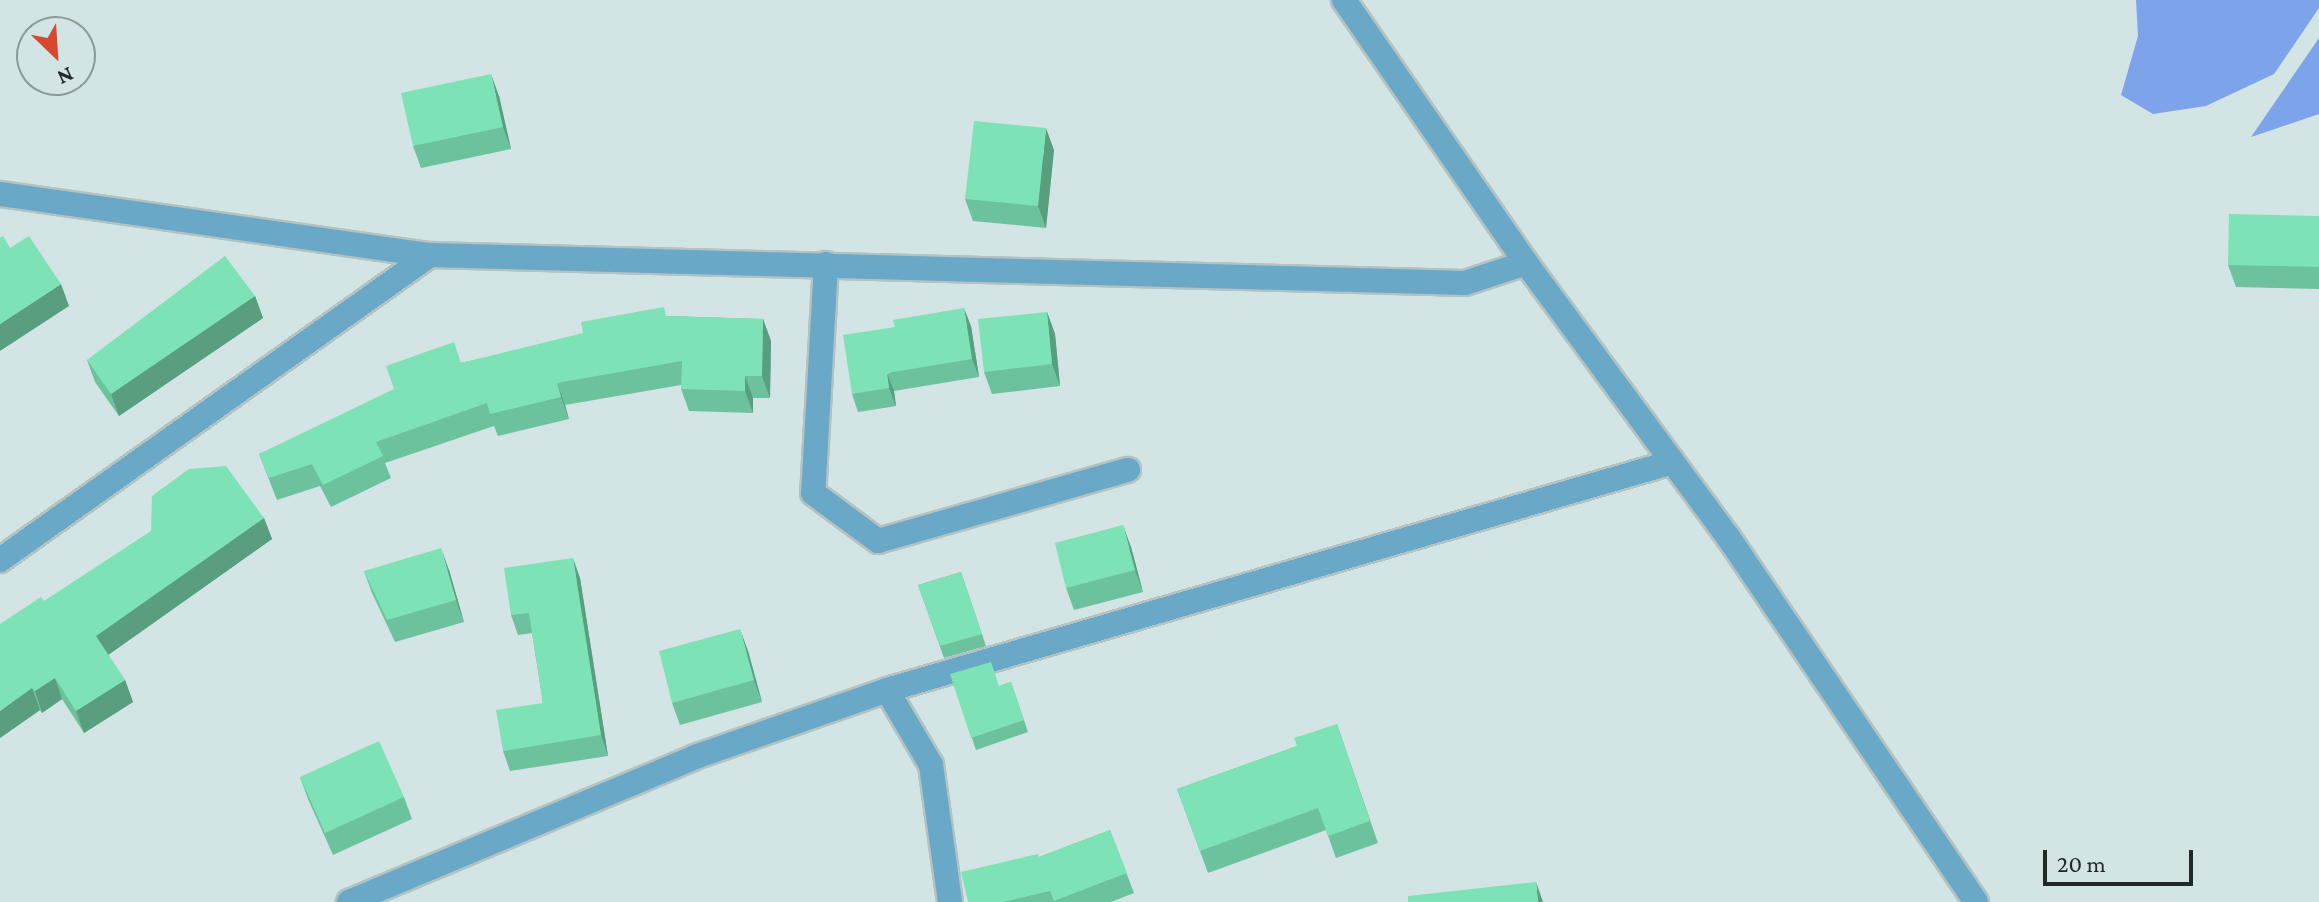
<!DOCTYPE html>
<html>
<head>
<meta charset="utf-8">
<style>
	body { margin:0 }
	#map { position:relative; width:2319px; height:902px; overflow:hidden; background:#d3e4e4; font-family:"Crimson Pro",serif }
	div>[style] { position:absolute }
	.water>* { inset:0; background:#7da3eb }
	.roads { filter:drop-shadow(2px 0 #b3c2c2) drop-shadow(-2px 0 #b3c2c2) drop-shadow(0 2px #b3c2c2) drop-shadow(0 -2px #b3c2c2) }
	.minor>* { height:24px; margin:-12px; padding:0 12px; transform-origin:12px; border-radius:12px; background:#69a8c6 }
	.wall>* { inset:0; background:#6cc29d }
	.shaded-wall>* { inset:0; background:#589e7f }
	.building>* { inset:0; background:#7de2b6 }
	span { translate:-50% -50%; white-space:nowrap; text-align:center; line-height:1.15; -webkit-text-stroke:6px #d3e4e4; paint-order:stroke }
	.north { position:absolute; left:16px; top:16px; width:80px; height:80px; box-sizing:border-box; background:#d3e4e4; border:2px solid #8c9999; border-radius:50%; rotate:155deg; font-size:22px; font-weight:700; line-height:32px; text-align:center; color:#212828 }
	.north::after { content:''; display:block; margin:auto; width:28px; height:36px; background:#d4492f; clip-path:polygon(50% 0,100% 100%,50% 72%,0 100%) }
	.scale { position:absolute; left:2043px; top:850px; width:150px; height:36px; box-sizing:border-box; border:4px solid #212828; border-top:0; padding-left:10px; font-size:24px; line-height:28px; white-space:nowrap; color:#212828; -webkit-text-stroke:6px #d3e4e4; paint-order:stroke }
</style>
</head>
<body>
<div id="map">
	<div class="water">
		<i style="clip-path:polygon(2136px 0,2319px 0,2319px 8px,2274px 74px,2206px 106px,2153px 114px,2121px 95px,2138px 36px)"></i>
		<i style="clip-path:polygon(2319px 38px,2319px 114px,2251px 137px)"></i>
	</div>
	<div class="roads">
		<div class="minor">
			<i style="left:1344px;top:0;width:320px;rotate:55.3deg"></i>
			<i style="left:1526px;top:263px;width:340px;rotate:53.6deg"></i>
			<i style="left:1728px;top:537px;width:441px;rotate:55.8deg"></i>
			<i style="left:0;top:194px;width:434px;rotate:8.1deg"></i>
			<i style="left:430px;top:255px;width:1035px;rotate:1.55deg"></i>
			<i style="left:1465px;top:283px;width:64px;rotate:-18.2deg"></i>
			<i style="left:826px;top:264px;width:229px;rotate:93.2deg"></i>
			<i style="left:813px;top:493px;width:81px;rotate:36.4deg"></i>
			<i style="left:878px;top:541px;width:260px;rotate:-15.9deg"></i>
			<i style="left:0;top:560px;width:527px;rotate:-35.35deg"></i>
			<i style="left:887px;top:690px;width:87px;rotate:59.6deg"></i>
			<i style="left:931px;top:765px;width:138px;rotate:82.1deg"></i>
			<i style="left:349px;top:902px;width:375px;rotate:-22.7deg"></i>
			<i style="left:695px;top:757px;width:203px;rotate:-19.2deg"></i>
			<i style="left:887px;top:690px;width:818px;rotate:-16.18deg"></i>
		</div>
	</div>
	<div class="wall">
		<i style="clip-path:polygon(499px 96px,511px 149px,421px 168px,413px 146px)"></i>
		<i style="clip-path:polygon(1054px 150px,1046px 228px,973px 221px,965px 199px)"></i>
		<i style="clip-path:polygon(2319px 216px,2319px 289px,2236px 287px,2228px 265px)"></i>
		<i style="clip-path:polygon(255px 296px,263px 318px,119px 416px,95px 382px,87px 360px)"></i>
		<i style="clip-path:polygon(1047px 312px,1055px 334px,1060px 386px,992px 394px,984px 372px)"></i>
		<i style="clip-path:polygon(668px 316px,763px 319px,771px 341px,770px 398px,753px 398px,753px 413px,689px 411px,681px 389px,681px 385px,565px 405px,569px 419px,498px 436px,494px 426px,385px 463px,391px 478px,331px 507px,320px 486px,277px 500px,259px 454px,461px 363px)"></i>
		<i style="clip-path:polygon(971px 326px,979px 377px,894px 391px,896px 406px,858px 412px,852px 394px)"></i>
		<i style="clip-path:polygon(264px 518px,272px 539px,108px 655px,125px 680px,133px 702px,84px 733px,62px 699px,42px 713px,40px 710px,0 738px,44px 601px)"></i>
		<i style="clip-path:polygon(1131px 547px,1143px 592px,1074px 610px,1066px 588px)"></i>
		<i style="clip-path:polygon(449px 570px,464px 622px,395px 642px,372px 593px,364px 571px)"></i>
		<i style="clip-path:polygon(961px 572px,986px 646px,944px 658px,918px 585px)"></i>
		<i style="clip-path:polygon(580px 578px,608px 756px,510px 771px,503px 751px,543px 703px,532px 633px,518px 635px,511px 615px)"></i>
		<i style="clip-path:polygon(748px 651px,762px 702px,680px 725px,672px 703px)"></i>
		<i style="clip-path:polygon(950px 674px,999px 686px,1011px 682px,1028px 732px,976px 750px)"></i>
		<i style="clip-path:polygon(1337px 724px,1378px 843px,1336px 858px,1326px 830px,1208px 873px,1177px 789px,1297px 746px)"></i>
		<i style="clip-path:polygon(300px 777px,404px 797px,412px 819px,333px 855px,308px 799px)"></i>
		<i style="clip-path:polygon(1110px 830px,1134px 893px,1111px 902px,968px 902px,1039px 857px)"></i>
	</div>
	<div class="shaded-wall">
		<i style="clip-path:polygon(491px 74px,499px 96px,511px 149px,503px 127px)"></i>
		<i style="clip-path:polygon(1046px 128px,1054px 150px,1046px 228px,1038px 206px)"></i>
		<i style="clip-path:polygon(61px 284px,69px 306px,0 351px,0 324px)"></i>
		<i style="clip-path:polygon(255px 296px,263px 318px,119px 416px,111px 394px)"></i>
		<i style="clip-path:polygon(964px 308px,971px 326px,979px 377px,972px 359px)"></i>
		<i style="clip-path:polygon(1047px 312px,1055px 334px,1060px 386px,1052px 364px)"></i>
		<i style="clip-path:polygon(763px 319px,771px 341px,770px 398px,762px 376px)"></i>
		<i style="clip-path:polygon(887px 373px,894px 391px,896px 406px,889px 388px)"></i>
		<i style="clip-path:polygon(745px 376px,753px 398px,753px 413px,745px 391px)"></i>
		<i style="clip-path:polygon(557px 383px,565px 405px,569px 419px,561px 397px)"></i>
		<i style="clip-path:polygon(264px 518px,272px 539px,104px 658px,96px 636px)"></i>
		<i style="clip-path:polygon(1123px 525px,1131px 547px,1143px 592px,1135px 570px)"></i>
		<i style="clip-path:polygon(441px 548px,449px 570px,464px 622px,456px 600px)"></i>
		<i style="clip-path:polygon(573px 558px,580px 578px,608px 756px,601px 735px)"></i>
		<i style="clip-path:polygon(740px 629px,748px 651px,762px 702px,754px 680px)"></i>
		<i style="clip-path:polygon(55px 678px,62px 699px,42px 713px,35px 691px)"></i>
		<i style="clip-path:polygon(125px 680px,133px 702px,84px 733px,76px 711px)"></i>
		<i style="clip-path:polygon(32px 688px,40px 710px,0 738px,0 711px)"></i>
		<i style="clip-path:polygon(1536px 882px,1543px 902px,1538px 902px)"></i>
	</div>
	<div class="building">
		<i style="clip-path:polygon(491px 74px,503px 127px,413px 146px,401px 93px)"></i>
		<i style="clip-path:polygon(974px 121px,1046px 128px,1038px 206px,965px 199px)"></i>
		<i style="clip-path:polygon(2229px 214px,2319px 216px,2319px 267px,2228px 265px)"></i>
		<i style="clip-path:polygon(3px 236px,10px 248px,29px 236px,61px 284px,0 324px,0 238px)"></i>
		<i style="clip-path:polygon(225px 256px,255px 296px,111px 394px,87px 360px)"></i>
		<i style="clip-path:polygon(664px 307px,666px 316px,763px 319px,762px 376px,745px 376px,745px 391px,681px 389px,682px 361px,557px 383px,561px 397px,490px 414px,487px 403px,376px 442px,383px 456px,323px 485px,312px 464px,269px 478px,259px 454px,394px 389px,386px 366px,454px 342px,461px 363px,583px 333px,581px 322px)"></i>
		<i style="clip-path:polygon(964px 308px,972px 359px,887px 373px,889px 388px,852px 394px,843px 335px,895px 327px,893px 320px)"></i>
		<i style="clip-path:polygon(1047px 312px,1052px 364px,984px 372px,978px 319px)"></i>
		<i style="clip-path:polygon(226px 466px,264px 518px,96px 636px,125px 680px,76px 711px,55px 678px,35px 691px,32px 688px,0 711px,0 624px,41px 597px,44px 601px,151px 531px,152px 496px,189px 469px)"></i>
		<i style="clip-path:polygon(1123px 525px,1135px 570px,1066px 588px,1055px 543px)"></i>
		<i style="clip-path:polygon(441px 548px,456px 600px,387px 620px,364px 571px)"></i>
		<i style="clip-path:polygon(573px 558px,601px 735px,503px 751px,496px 710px,543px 703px,529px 613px,511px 615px,504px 568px)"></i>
		<i style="clip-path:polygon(961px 572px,982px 634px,940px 646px,918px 585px)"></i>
		<i style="clip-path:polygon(740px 629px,754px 680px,672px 703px,659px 651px)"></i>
		<i style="clip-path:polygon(991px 662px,999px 686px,1011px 682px,1024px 720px,971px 738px,950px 674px)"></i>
		<i style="clip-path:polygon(1337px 724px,1370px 821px,1328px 836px,1318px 808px,1200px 851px,1177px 789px,1297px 746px,1294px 738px)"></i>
		<i style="clip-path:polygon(379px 741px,404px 797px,325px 833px,300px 777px)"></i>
		<i style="clip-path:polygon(1110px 830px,1127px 873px,1054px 901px,1050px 891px,1003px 902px,968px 902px,961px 872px,1038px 854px,1039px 857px)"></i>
		<i style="clip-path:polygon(1536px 882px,1538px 902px,1408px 902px,1408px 896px)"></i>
	</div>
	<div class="north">N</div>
	<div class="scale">20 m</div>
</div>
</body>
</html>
